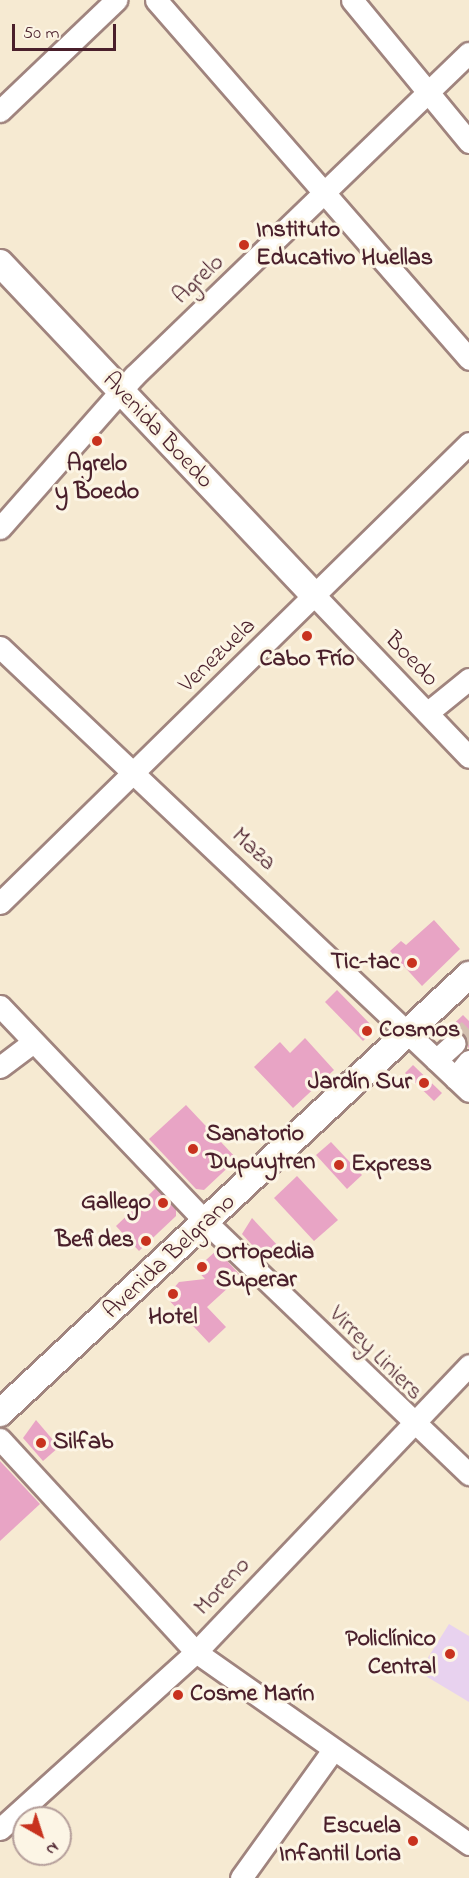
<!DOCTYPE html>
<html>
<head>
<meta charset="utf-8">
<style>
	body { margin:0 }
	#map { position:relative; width:469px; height:1878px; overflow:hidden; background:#f6ead2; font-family:"Indie Flower",sans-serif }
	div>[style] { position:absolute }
	.built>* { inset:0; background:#e8d2ef }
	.building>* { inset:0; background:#e8a4c5 }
	.minor-tunnel>* { height:21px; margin-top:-10.5px; transform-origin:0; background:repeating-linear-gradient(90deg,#d4c1b1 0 21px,transparent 0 31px) }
	.roads { filter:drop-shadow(2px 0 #a0847e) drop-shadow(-2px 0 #a0847e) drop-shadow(0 2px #a0847e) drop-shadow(0 -2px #a0847e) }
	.minor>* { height:21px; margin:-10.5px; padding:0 10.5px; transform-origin:10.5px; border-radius:10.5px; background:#fff }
	.major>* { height:26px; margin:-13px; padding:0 13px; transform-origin:13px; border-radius:13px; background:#fff }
	.dots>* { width:16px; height:16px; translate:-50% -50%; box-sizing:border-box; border:3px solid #fcf5e5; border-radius:50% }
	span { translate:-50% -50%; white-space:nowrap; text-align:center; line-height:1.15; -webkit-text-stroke:6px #fcf5e5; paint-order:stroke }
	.poi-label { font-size:24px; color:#4a1f2b; font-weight:700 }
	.left { translate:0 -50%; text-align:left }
	.right { translate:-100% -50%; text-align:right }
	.street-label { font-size:24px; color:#4a1f2b }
	.north { position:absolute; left:12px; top:1806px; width:60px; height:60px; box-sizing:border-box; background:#fcf5e5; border:2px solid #b59f9b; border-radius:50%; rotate:141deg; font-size:16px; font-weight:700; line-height:24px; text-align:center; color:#4a1f2b }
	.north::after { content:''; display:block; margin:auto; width:21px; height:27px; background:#c8321e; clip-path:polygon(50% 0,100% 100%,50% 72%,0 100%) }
	.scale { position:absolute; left:12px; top:24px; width:104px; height:27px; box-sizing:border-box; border:3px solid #4a1f2b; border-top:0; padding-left:8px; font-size:18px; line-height:21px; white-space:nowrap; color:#4a1f2b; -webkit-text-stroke:4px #fcf5e5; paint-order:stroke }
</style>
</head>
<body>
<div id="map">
	<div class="built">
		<i style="clip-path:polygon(449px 1624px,469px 1636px,469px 1702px,419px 1672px)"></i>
	</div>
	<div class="building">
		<i style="clip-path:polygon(434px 920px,460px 949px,422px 986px,390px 951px,401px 941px,406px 945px)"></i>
		<i style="clip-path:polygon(337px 990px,375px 1029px,363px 1041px,325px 1002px)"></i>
		<i style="clip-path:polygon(463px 1015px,469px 1021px,469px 1049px,464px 1034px,445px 1032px)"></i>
		<i style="clip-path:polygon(305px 1038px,334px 1070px,293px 1108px,254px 1067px,280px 1042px,290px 1053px)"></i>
		<i style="clip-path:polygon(413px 1065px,442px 1093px,434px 1101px,405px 1073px)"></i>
		<i style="clip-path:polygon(186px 1105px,237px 1159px,204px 1190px,196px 1189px,149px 1139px)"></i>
		<i style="clip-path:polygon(331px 1142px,362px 1175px,347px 1189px,316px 1155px)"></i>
		<i style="clip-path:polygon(297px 1176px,338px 1220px,314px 1241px,274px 1198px)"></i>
		<i style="clip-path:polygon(156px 1188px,176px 1209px,176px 1216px,139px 1251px,116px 1226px)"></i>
		<i style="clip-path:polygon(252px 1218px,280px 1248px,266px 1260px,242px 1234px)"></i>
		<i style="clip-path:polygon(217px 1250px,241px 1276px,207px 1307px,226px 1327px,209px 1343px,166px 1297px,179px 1282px,205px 1279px,196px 1269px)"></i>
		<i style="clip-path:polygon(36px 1420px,59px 1447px,43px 1461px,23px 1438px)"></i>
		<i style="clip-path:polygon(0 1461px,40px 1504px,0 1541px)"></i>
	</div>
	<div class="minor-tunnel">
		<i style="left:455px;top:1043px;width:20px;rotate:-45deg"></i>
	</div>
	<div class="roads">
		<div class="minor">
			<i style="left:156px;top:0;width:476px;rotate:48.9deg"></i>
			<i style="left:352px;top:0;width:184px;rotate:50.5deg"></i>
			<i style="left:0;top:111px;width:161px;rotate:-43.7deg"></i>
			<i style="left:0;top:528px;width:203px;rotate:-48.6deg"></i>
			<i style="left:134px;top:376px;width:465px;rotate:-44deg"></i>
			<i style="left:316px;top:597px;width:221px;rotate:46.3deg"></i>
			<i style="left:0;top:647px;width:646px;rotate:43.43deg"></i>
			<i style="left:427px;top:713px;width:54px;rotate:-39deg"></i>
			<i style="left:0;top:903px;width:657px;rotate:-44.44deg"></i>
			<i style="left:0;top:1006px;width:300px;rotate:46.4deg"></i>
			<i style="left:207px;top:1223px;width:363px;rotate:43.8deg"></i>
			<i style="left:436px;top:1060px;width:25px;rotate:-42deg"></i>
			<i style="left:0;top:1067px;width:41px;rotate:-37.1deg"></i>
			<i style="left:455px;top:1078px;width:22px;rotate:-51deg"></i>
			<i style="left:0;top:1439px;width:289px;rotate:47.4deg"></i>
			<i style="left:196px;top:1652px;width:334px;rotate:35.1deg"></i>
			<i style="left:0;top:1829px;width:264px;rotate:-42.1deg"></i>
			<i style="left:196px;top:1652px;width:396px;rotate:-46.4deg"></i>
			<i style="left:241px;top:1878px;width:158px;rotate:-54.3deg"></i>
		</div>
		<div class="major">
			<i style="left:0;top:263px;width:460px;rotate:46.6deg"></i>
			<i style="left:0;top:1413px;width:642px;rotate:-43.04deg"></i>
		</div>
	</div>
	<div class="dots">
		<i style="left:244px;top:245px;background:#c8321e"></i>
		<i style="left:97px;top:441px;background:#c8321e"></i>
		<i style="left:307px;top:636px;background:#c8321e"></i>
		<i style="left:412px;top:963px;background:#c8321e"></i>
		<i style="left:367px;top:1031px;background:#c8321e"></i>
		<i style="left:424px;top:1083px;background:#c8321e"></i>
		<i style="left:193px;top:1149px;background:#c8321e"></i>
		<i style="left:339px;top:1165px;background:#c8321e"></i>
		<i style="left:163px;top:1203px;background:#c8321e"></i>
		<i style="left:146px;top:1241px;background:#c8321e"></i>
		<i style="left:202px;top:1267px;background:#c8321e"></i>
		<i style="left:173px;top:1294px;background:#c8321e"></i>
		<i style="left:41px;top:1443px;background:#c8321e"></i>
		<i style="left:450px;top:1654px;background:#c8321e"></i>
		<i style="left:178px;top:1695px;background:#c8321e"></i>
		<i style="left:413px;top:1841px;background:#c8321e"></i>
	</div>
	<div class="poi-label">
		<span class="left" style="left:256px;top:245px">Instituto<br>Educativo Huellas</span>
		<span style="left:97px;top:479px">Agrelo<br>y Boedo</span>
		<span style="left:307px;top:660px">Cabo Frío</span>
		<span class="right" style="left:400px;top:963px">Tic-tac</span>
		<span class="left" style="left:379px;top:1031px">Cosmos</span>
		<span class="right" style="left:412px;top:1083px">Jardín Sur</span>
		<span class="left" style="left:206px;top:1149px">Sanatorio<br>Dupuytren</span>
		<span class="left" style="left:351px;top:1165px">Express</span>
		<span class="right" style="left:151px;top:1203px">Gallego</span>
		<span class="right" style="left:134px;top:1241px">Befides</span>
		<span class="left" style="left:216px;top:1267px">Ortopedia<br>Superar</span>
		<span style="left:173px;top:1318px">Hotel</span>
		<span class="left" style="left:53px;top:1443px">Silfab</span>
		<span class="right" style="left:436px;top:1654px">Policlínico<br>Central</span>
		<span class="left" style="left:190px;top:1695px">Cosme Marín</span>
		<span class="right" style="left:401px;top:1841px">Escuela<br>Infantil Loria</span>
	</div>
	<div class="street-label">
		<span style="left:199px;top:280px;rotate:-43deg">Agrelo</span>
		<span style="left:157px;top:431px;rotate:47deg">Avenida Boedo</span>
		<span style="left:218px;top:656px;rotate:-44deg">Venezuela</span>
		<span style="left:411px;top:660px;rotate:46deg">Boedo</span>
		<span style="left:253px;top:850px;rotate:43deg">Maza</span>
		<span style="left:170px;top:1257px;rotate:-43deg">Avenida Belgrano</span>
		<span style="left:375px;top:1354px;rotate:45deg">Virrey Liniers</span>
		<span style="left:223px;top:1587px;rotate:-47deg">Moreno</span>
	</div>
	<div class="north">N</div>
	<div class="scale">50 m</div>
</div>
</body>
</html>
